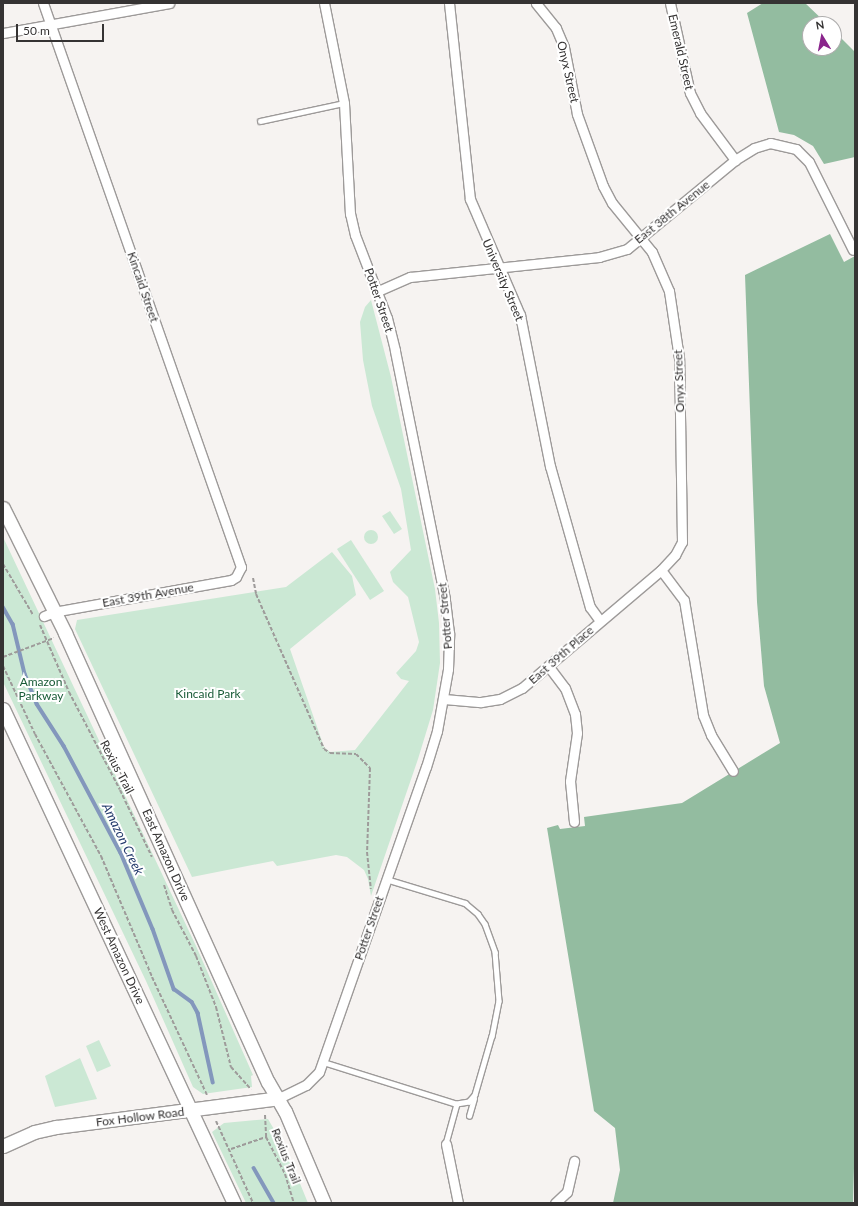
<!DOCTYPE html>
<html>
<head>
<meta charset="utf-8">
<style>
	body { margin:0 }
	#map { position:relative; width:858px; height:1206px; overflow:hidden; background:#f6f3f1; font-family:Lato,sans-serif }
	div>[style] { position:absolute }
	.green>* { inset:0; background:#cbe8d4 }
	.round { border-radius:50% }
	.forest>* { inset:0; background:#93bca0 }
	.stream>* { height:3.5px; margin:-1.75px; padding:0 1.75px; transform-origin:1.75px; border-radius:1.75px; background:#8397bc }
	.path>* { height:2px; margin-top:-1px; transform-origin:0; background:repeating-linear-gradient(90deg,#9e9b9a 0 4px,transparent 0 6px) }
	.roads { filter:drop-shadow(1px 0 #9d9a99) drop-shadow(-1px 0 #9d9a99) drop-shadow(0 1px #9d9a99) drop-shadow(0 -1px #9d9a99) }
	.lane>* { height:4.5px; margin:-2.25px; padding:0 2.25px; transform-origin:2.25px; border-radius:2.25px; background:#fff }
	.street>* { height:9px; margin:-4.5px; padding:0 4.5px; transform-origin:4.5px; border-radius:4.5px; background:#fff }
	.secondary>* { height:13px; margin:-6.5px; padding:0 6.5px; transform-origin:6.5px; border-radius:6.5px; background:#fff }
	span { translate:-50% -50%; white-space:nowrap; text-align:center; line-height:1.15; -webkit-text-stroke:4px #fff; paint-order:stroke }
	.street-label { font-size:12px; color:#353333 }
	.park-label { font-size:12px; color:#195b37 }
	.water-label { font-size:13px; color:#243b6c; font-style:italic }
	.frame { position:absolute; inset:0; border:4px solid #353333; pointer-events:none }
	.north { position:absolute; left:802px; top:16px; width:40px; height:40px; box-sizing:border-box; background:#fff; border:1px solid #aeadad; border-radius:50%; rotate:350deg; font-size:11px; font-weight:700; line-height:16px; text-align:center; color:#353333 }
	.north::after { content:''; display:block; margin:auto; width:14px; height:18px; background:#8a258c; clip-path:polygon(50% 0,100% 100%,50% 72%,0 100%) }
	.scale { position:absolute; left:16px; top:24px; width:88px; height:18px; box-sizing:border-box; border:2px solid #353333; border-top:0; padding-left:5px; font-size:12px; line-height:14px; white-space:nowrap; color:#353333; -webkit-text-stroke:3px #fff; paint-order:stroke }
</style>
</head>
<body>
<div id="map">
	<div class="green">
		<i style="clip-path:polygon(371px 300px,391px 377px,435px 589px,439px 623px,440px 663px,433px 710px,418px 759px,371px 896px,368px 879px,364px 870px,347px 857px,336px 855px,277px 866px,273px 861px,192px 877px,75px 629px,77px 620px,286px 587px,332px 552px,352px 576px,356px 595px,290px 649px,324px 747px,330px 752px,355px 750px,409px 681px,401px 679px,396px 673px,416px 651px,419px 642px,408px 597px,393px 582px,390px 572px,411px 550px,401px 489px,372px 406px,363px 360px,360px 322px,365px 307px)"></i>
		<i style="clip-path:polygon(390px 511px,402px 529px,394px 534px,382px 516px)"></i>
		<i class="round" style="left:364px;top:530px;width:14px;height:14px"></i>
		<i style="clip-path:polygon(3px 537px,196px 946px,253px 1075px,251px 1076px,252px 1087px,203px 1094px,193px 1087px,146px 981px,3px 682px)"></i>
		<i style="clip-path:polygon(351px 540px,384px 591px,370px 600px,337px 549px)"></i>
		<i style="clip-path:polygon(99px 1040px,111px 1066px,97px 1072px,86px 1046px)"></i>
		<i style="clip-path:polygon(80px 1058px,97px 1099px,55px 1107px,45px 1076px)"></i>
		<i style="clip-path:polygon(268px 1119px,275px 1131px,278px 1130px,308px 1203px,246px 1203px,212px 1132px,224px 1123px)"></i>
	</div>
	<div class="forest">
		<i style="clip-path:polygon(763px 3px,805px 3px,827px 24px,810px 24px,810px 48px,834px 48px,834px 31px,855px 52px,855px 157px,824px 164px,813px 146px,794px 135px,779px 132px,747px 13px)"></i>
		<i style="clip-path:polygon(830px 234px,844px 262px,855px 256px,855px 1133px,853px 1203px,613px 1203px,620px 1170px,615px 1128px,594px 1111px,547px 828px,558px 825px,560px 829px,585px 826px,584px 817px,682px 803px,780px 743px,764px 686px,757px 602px,745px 275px)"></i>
	</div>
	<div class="stream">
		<i style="left:3px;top:607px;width:20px;rotate:60deg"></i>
		<i style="left:13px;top:624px;width:51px;rotate:76.5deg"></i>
		<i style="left:25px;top:674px;width:32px;rotate:68deg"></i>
		<i style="left:37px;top:704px;width:50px;rotate:57.3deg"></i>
		<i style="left:64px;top:746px;width:121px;rotate:62deg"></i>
		<i style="left:121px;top:853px;width:82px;rotate:67.2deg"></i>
		<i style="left:153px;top:929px;width:64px;rotate:70.7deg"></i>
		<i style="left:174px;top:989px;width:22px;rotate:36deg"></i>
		<i style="left:192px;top:1002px;width:13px;rotate:61deg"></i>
		<i style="left:198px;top:1013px;width:71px;rotate:77.7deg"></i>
		<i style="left:254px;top:1168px;width:40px;rotate:60.3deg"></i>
	</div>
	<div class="path">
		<i style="left:3px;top:564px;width:59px;rotate:59.5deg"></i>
		<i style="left:253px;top:578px;width:16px;rotate:79deg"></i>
		<i style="left:256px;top:594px;width:169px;rotate:66.3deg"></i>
		<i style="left:324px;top:749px;width:7px;rotate:34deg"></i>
		<i style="left:330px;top:753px;width:26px;rotate:2deg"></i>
		<i style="left:356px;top:754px;width:20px;rotate:45deg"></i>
		<i style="left:370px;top:768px;width:84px;rotate:92deg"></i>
		<i style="left:367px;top:852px;width:37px;rotate:84deg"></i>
		<i style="left:40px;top:625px;width:73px;rotate:66.6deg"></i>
		<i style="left:69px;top:692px;width:110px;rotate:62.5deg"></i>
		<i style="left:120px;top:790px;width:74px;rotate:64.5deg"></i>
		<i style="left:3px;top:657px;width:54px;rotate:-20.4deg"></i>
		<i style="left:3px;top:666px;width:75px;rotate:64.8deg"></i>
		<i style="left:35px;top:734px;width:139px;rotate:61.6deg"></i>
		<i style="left:101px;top:856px;width:131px;rotate:67.1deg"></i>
		<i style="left:152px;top:977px;width:130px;rotate:65deg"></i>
		<i style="left:164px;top:885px;width:26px;rotate:72deg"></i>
		<i style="left:172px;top:910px;width:52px;rotate:62.4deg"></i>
		<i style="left:196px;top:956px;width:55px;rotate:68.6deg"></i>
		<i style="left:216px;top:1007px;width:62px;rotate:76deg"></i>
		<i style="left:231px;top:1067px;width:30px;rotate:48deg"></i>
		<i style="left:265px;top:1115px;width:22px;rotate:87deg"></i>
		<i style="left:266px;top:1137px;width:42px;rotate:62.8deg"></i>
		<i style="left:285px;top:1174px;width:30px;rotate:73deg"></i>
		<i style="left:216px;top:1121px;width:90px;rotate:65.7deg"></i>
		<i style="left:231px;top:1149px;width:37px;rotate:-19deg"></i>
	</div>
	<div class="roads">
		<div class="lane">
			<i style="left:260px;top:121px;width:86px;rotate:-12.1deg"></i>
			<i style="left:386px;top:879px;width:83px;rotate:16.9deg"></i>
			<i style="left:465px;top:903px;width:17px;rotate:40deg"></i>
			<i style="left:478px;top:914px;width:12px;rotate:55deg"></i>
			<i style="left:485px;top:924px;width:30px;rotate:70deg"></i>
			<i style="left:495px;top:952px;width:49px;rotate:85.3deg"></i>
			<i style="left:499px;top:1001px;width:36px;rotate:101deg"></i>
			<i style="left:492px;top:1036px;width:61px;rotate:106.1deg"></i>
			<i style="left:475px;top:1095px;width:9px;rotate:131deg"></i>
			<i style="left:469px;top:1102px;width:12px;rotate:171deg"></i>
			<i style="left:457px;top:1104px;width:41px;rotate:105.4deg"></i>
			<i style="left:323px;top:1062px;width:140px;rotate:17.4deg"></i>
			<i style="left:469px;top:1116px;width:18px;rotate:-74deg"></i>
		</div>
		<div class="street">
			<i style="left:43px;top:3px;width:598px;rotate:70.66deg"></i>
			<i style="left:241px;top:567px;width:11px;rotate:117deg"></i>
			<i style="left:236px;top:577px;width:6px;rotate:149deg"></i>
			<i style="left:231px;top:580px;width:180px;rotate:169.8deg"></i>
			<i style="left:54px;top:612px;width:11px;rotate:158deg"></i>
			<i style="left:449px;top:3px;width:197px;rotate:83.9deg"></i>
			<i style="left:470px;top:199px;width:126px;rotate:66.7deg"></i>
			<i style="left:520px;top:315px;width:154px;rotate:78.8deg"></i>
			<i style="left:550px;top:466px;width:147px;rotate:74.2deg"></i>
			<i style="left:590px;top:607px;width:17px;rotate:54deg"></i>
			<i style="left:670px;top:3px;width:92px;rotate:77.5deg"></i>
			<i style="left:690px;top:93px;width:22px;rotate:63deg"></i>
			<i style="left:700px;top:113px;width:59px;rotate:53.3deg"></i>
			<i style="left:3px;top:33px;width:169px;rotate:-10.2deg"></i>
			<i style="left:378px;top:291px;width:35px;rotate:-24deg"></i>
			<i style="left:410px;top:277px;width:190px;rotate:-6deg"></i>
			<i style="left:599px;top:257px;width:29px;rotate:-16deg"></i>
			<i style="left:627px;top:249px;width:140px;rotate:-39.5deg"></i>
			<i style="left:735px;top:160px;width:22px;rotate:-32deg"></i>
			<i style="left:754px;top:148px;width:17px;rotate:-17deg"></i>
			<i style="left:770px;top:143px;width:27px;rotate:13deg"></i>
			<i style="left:796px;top:149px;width:18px;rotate:45deg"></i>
			<i style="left:809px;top:162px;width:98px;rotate:63.4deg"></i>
			<i style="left:661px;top:570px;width:38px;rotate:53deg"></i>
			<i style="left:684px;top:600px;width:117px;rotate:80.6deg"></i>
			<i style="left:703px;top:715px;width:22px;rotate:68deg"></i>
			<i style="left:711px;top:735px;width:42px;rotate:58.6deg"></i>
			<i style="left:549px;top:667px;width:26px;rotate:53deg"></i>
			<i style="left:565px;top:688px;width:28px;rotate:69deg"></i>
			<i style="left:575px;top:714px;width:19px;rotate:84deg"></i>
			<i style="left:577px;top:733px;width:49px;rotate:98.3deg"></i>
			<i style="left:570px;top:781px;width:41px;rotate:84.4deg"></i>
			<i style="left:444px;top:699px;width:37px;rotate:5deg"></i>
			<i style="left:481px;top:702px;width:19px;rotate:-9deg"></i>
			<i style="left:500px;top:699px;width:25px;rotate:-27deg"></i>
			<i style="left:522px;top:688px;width:182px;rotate:-40.3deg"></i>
			<i style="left:661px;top:570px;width:21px;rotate:-47deg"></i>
			<i style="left:675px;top:555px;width:15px;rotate:-62deg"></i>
			<i style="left:682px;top:542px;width:184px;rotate:-90.9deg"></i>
			<i style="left:679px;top:358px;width:68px;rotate:-98.5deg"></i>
			<i style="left:669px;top:291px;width:43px;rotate:-113.6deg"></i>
			<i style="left:652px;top:252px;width:63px;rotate:-129.2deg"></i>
			<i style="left:612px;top:203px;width:19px;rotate:-118deg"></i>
			<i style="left:603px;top:186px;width:77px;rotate:-109.9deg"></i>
			<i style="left:577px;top:114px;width:68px;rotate:-101deg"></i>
			<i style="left:564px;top:47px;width:21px;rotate:-113deg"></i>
			<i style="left:556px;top:28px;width:32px;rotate:-129deg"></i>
			<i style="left:279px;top:1098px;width:30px;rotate:-26deg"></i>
			<i style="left:306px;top:1085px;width:18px;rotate:-45deg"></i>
			<i style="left:319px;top:1072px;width:323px;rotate:-70.7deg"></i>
			<i style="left:426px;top:767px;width:38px;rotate:-73deg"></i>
			<i style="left:437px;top:731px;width:63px;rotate:-79.9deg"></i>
			<i style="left:448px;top:669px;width:36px;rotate:-88deg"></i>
			<i style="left:449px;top:633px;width:34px;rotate:-97deg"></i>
			<i style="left:445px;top:599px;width:254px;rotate:-101.4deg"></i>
			<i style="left:395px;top:350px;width:33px;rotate:-104deg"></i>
			<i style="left:387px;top:318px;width:89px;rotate:-111.1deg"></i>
			<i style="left:355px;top:235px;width:22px;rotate:-103deg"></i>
			<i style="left:350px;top:214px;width:111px;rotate:-93.1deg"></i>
			<i style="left:344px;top:103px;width:102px;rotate:-101.3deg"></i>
			<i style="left:446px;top:1144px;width:60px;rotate:78.5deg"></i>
			<i style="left:555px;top:1203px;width:16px;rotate:-43deg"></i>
			<i style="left:567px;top:1192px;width:32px;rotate:-77deg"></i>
		</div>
		<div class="secondary">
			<i style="left:3px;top:508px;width:140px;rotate:63.6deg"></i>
			<i style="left:65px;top:633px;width:493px;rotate:65.7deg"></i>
			<i style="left:268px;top:1082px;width:34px;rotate:60deg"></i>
			<i style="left:285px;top:1111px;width:100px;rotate:67deg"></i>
			<i style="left:3px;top:709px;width:545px;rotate:64.94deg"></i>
			<i style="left:3px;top:1146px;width:34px;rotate:-24deg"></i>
			<i style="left:34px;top:1132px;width:23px;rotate:-13deg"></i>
			<i style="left:56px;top:1127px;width:225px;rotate:-7.4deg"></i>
		</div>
	</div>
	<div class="street-label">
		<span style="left:681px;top:52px;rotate:77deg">Emerald Street</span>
		<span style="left:568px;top:72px;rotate:77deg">Onyx Street</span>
		<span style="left:672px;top:212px;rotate:-39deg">East 38th Avenue</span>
		<span style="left:503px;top:280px;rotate:67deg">University Street</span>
		<span style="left:143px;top:287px;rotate:71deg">Kincaid Street</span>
		<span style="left:379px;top:300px;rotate:71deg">Potter Street</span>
		<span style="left:679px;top:381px;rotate:-92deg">Onyx Street</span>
		<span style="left:148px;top:595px;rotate:-10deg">East 39th Avenue</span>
		<span style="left:445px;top:616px;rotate:-95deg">Potter Street</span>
		<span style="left:561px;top:655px;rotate:-41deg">East 39th Place</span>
		<span style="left:117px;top:767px;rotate:62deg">Rexius Trail</span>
		<span style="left:166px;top:855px;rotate:66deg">East Amazon Drive</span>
		<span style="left:369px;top:928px;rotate:-71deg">Potter Street</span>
		<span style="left:119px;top:956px;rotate:65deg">West Amazon Drive</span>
		<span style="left:140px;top:1117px;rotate:-7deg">Fox Hollow Road</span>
		<span style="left:286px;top:1156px;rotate:68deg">Rexius Trail</span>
	</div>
	<div class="park-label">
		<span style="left:41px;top:689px">Amazon<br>Parkway</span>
		<span style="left:208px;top:694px">Kincaid Park</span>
	</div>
	<div class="water-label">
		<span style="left:123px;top:839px;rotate:64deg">Amazon Creek</span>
	</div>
	<div class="frame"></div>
	<div class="north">N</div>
	<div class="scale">50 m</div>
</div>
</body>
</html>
